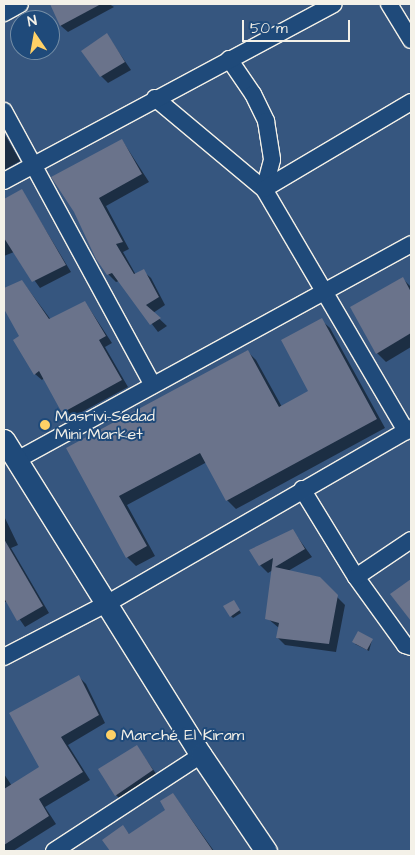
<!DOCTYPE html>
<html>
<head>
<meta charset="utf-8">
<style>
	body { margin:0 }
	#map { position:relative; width:415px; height:855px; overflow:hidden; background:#36567f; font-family:"Architects Daughter",sans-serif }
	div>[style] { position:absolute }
	.shadow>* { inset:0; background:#0007 }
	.building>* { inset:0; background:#6a738b }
	.roads { filter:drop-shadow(1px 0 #f4f1e8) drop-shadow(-1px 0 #f4f1e8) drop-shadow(0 1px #f4f1e8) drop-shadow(0 -1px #f4f1e8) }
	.minor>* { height:16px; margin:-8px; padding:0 8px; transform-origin:8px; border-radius:8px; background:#1f4a7a }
	.tertiary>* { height:21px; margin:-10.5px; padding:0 10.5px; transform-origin:10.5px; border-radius:10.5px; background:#1f4a7a }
	.dots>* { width:14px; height:14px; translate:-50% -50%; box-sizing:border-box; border:2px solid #1f4a7a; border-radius:50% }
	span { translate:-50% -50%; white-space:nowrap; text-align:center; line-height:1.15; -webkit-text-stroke:4px #1f4a7a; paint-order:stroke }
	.poi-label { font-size:16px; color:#f4f1e8 }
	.left { translate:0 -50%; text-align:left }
	.frame { position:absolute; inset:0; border:5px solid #f4f1e8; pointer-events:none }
	.north { position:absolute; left:10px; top:10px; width:50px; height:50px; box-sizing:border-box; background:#1f4a7a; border:1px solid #748da6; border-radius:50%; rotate:348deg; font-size:14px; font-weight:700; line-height:20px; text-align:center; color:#f4f1e8 }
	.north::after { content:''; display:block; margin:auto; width:18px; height:22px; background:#ffd166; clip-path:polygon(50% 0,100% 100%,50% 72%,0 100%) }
	.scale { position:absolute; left:242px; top:20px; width:108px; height:22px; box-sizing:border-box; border:2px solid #f4f1e8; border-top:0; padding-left:6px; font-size:15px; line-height:18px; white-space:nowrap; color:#f4f1e8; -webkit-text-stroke:4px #1f4a7a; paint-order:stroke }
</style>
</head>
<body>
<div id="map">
	<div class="shadow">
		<i style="clip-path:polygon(109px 4px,114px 7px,68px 32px,61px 26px,52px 5px)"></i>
		<i style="clip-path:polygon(107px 35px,131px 70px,108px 83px,101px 76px)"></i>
		<i style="clip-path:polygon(4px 133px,20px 161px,4px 170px)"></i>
		<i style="clip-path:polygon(122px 140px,149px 182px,106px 206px,129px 249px,123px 252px,136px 275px,143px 271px,151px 278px,165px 305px,153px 313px,167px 326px,158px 332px,119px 281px,116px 282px,108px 274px,75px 212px)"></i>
		<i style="clip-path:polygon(22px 191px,71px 272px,40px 288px,14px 252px,4px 256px,4px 201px)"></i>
		<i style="clip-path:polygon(402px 278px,411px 287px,411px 347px,386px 362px,377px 353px)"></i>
		<i style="clip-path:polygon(22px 281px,51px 320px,85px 302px,112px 343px,105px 347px,128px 387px,69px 419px,44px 378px,42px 380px,35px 374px,21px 337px,4px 306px,4px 290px)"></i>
		<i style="clip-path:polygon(321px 320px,330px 328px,385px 428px,236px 509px,227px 500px,207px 462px,127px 505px,155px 556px,136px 566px,127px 557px,68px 449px,247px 351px,256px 360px,282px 407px,310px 392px)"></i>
		<i style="clip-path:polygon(4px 516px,18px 545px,11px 548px,49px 613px,25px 627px,7px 601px,4px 603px)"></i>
		<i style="clip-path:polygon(293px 531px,312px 557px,288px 571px,319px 579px,345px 605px,336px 652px,285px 645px,277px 637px,279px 628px,267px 618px,273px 570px,268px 573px,260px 565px)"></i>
		<i style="clip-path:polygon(235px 603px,241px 613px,233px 618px,231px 616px)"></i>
		<i style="clip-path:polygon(372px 640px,369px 651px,355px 644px)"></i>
		<i style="clip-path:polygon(78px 676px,86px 684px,105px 723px,68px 745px,90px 780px,45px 807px,56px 824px,13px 851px,4px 851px,4px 774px,12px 786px,41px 767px)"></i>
		<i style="clip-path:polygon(137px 747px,157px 775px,120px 799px,116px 795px)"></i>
		<i style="clip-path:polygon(173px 794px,214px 851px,112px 851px,104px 840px,123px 827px,130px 835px,167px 810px)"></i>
	</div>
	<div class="building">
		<i style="clip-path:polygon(50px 4px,101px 4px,60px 26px)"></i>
		<i style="clip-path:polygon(107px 33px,125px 62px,100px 77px,81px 51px)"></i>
		<i style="clip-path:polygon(122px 139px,142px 174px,99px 198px,123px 242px,116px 244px,134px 274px,144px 269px,159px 297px,146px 305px,161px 318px,150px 325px,112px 273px,107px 275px,96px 259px,74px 212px,51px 177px)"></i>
		<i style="clip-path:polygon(22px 189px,66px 265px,32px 282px,4px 238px,4px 199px)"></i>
		<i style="clip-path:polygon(403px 277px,411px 292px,411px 333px,376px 354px,350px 307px)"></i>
		<i style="clip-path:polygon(22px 280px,49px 319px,85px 301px,106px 336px,99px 340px,122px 380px,62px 413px,39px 371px,34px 375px,13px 340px,19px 336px,4px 309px,4px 288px)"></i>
		<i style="clip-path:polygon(322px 318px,377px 419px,226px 501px,200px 453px,119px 496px,147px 546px,126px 558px,66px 448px,248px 350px,279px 407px,308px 391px,281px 340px)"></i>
		<i style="clip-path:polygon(293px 529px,305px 549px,275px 567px,320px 577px,338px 595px,329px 644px,276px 638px,279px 623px,265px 619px,273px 558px,259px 566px,249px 550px)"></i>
		<i style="clip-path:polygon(4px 539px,43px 606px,17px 621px,4px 598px)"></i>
		<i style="clip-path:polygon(411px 579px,411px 621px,390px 594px)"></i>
		<i style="clip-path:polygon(234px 600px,240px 610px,230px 617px,223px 606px)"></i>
		<i style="clip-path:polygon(358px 631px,373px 639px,367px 650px,352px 642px)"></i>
		<i style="clip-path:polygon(79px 675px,99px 715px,61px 737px,83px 772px,39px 799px,49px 816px,4px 845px,4px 789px,39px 767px,9px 713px)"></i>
		<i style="clip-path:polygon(137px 745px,153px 770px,115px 796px,98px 769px)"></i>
		<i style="clip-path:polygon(173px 793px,213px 851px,110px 851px,102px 840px,123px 825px,129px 834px,165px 810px,160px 801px)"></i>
	</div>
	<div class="roads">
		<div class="minor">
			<i style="left:389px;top:4px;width:42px;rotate:58.6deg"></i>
			<i style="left:4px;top:13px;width:18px;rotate:-29deg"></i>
			<i style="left:229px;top:59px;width:42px;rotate:55.6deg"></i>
			<i style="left:253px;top:94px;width:30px;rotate:64deg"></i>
			<i style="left:266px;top:121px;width:39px;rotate:81deg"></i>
			<i style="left:272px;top:160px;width:30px;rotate:105deg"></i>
			<i style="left:155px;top:98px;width:142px;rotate:39.9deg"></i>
			<i style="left:264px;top:189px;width:281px;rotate:59.6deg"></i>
			<i style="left:4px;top:111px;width:311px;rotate:61.5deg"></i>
			<i style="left:4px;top:181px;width:374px;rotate:-28.2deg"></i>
			<i style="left:264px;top:189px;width:171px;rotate:-30.6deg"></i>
			<i style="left:17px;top:460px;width:449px;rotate:-28.7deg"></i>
			<i style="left:302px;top:489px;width:103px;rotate:58.5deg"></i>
			<i style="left:356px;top:577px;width:84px;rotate:54.2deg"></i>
			<i style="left:405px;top:645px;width:6px;rotate:18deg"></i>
			<i style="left:356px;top:577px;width:66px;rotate:-33.9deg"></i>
			<i style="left:4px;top:657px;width:117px;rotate:-27.4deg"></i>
			<i style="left:108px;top:603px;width:350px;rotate:-30deg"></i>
			<i style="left:54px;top:851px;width:176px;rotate:-33.1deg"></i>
		</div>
		<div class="tertiary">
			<i style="left:4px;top:440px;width:372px;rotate:58deg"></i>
			<i style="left:201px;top:755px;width:116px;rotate:55.9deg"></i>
		</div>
	</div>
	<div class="dots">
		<i style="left:45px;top:425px;background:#ffd166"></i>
		<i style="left:111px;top:735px;background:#ffd166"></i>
	</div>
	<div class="poi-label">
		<span class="left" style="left:55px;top:425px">Masrivi-Sedad<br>Mini Market</span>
		<span class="left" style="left:121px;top:735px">Marché El Kiram</span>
	</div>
	<div class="frame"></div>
	<div class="north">N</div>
	<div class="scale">50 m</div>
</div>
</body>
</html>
